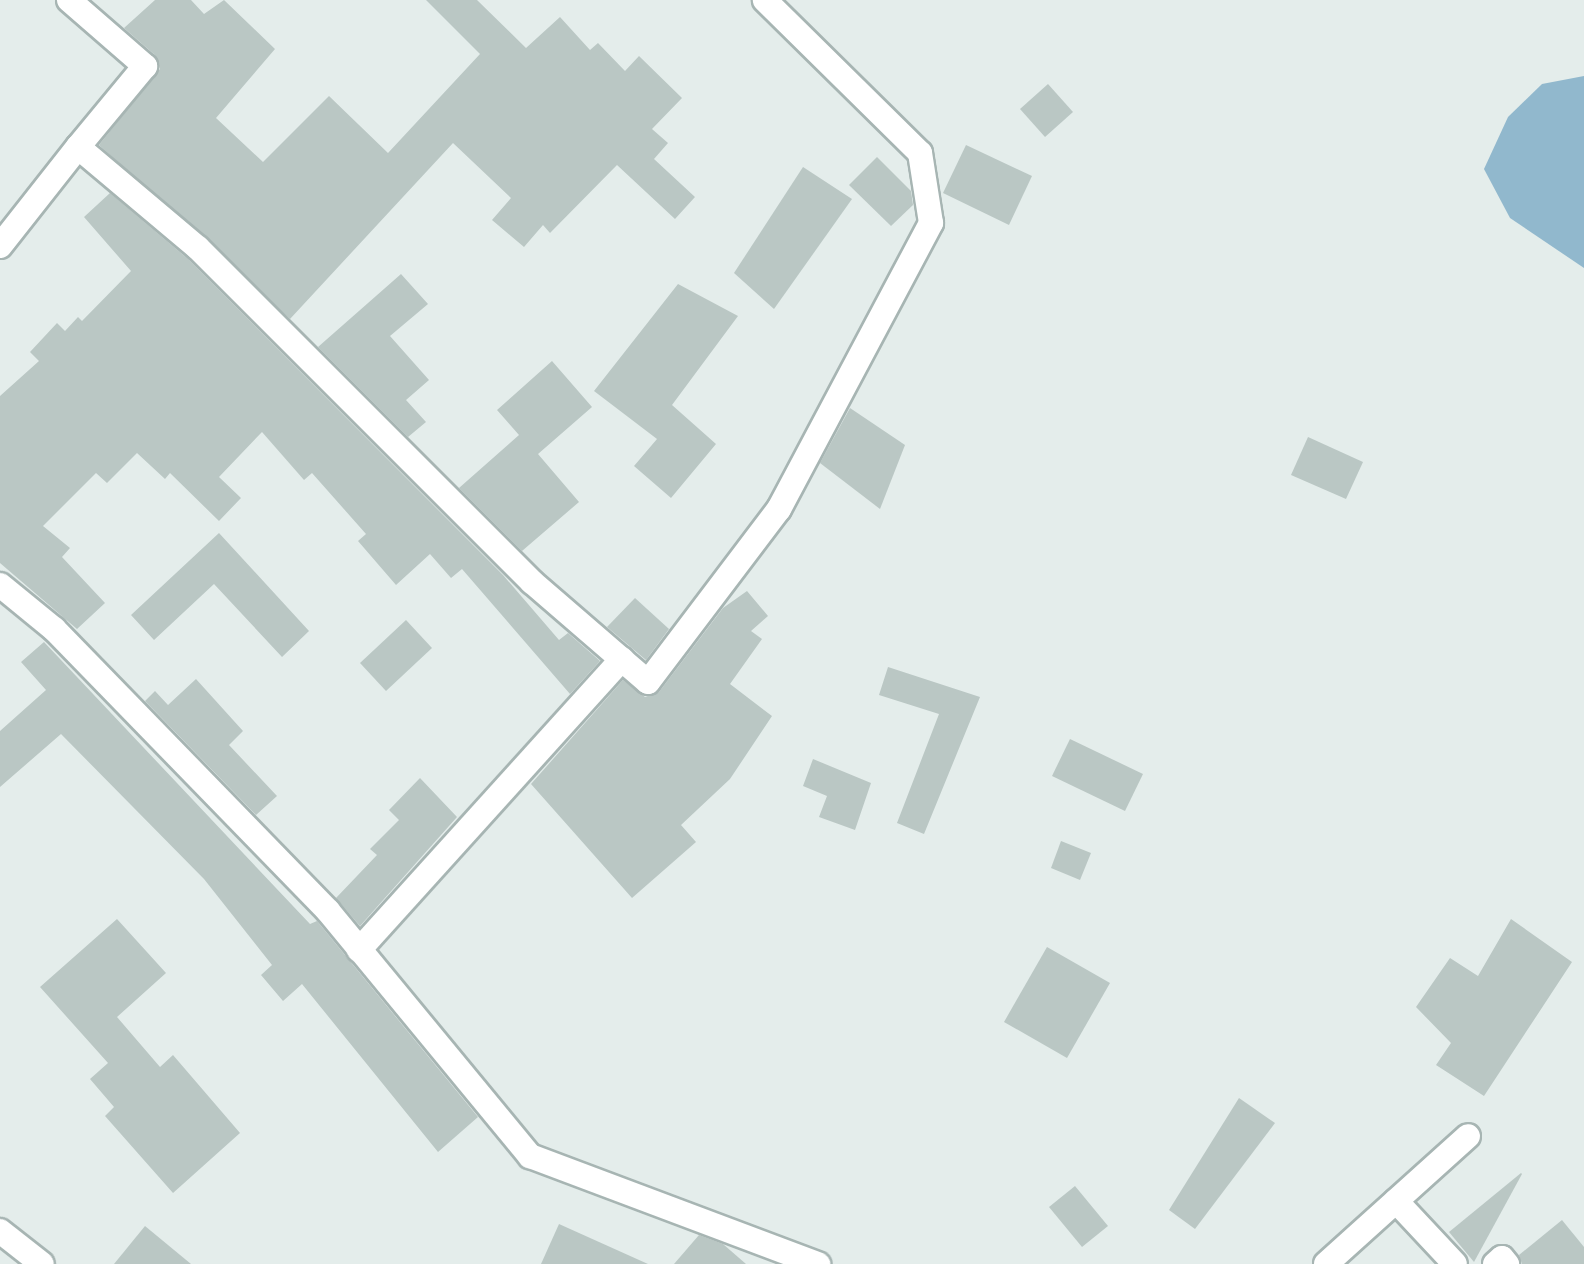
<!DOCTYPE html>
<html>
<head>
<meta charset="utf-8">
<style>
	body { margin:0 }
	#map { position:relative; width:1584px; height:1264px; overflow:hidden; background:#e4edeb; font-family:"PT Sans Narrow",sans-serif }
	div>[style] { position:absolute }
	.water>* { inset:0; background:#91b8cd }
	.building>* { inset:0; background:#bac7c4 }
	.roads { filter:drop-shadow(2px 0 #a7b5b3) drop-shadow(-2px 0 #a7b5b3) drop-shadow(0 2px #a7b5b3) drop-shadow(0 -2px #a7b5b3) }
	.minor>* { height:24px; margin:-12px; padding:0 12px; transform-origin:12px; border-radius:12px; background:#fff }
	span { translate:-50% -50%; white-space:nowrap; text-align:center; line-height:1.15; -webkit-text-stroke:7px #f5f9f8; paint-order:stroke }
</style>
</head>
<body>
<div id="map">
	<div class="water">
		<i style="clip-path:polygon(1584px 76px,1584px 268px,1510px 218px,1484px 169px,1508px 117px,1542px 84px)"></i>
	</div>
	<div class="building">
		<i style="clip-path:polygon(155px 0,191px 0,204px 14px,224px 0,275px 49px,216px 118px,263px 162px,329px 96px,388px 153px,480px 54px,426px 0,477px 0,526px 48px,560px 17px,590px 50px,598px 43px,625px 71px,639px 56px,682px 98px,652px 129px,668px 143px,654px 159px,695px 197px,675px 219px,617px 165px,550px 233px,543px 225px,524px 247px,492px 220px,511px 198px,453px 143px,290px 319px,99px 145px,160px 69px,155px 55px,124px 28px)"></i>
		<i style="clip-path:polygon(1048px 84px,1073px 112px,1045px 137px,1020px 109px)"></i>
		<i style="clip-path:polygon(966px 145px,1032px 176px,1009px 225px,943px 193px)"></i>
		<i style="clip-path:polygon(877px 157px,911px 191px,913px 205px,891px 226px,849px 185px)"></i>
		<i style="clip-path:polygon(803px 167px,852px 199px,774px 309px,734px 273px)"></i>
		<i style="clip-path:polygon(110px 193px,188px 259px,503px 575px,559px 640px,568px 633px,600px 661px,570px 694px,462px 569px,451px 578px,430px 554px,396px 585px,358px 541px,366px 534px,312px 473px,304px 480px,262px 432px,219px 477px,241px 498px,219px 521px,170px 473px,165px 479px,137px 453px,107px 483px,96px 473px,43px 526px,70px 548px,62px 557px,105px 603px,77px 629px,0 563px,0 396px,39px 361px,30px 352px,57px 323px,65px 331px,78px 317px,82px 321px,131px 271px,84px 217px)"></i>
		<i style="clip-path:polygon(401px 274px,428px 304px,390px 336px,429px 380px,406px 400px,426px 422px,408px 437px,318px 347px)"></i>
		<i style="clip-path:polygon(678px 284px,738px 316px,672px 405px,716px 444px,671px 498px,634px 466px,657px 439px,594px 391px)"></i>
		<i style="clip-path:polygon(552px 361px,592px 407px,538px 454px,579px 502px,522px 551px,459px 488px,519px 435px,497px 410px)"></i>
		<i style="clip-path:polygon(850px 408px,905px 445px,880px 509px,820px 463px)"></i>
		<i style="clip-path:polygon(1308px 437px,1363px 462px,1346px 499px,1291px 475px)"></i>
		<i style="clip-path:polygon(219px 533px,309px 631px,282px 657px,214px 584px,154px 640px,131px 615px)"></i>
		<i style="clip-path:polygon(747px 591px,768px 616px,751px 631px,762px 639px,730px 684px,772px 716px,730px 779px,681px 825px,696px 842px,632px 898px,531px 784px,623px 680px,645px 697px,659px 692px,723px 608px)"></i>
		<i style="clip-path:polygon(635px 598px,669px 629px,646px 660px,607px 627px)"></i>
		<i style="clip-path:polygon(406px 620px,432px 648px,386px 691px,360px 663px)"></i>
		<i style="clip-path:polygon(44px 642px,310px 924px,317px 921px,478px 1117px,438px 1152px,302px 984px,283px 1001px,261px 975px,272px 965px,204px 879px,61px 734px,0 787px,0 731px,46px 690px,21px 662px)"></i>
		<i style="clip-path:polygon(888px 667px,980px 697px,924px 834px,897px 823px,939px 714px,879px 695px)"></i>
		<i style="clip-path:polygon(196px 679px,243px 731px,229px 745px,277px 796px,256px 815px,145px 701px,155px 691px,168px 705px)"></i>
		<i style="clip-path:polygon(1070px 739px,1143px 774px,1125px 811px,1052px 776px)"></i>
		<i style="clip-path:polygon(813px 759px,871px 783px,855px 830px,819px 817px,827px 796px,803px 786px)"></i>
		<i style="clip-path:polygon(420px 778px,457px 817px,360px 926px,336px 898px,377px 855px,370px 849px,399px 820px,389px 810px)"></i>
		<i style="clip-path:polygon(1061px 841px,1091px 853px,1080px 880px,1051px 868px)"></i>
		<i style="clip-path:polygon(117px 919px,166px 973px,117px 1017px,160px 1067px,173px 1055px,240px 1133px,173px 1193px,105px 1116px,114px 1107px,90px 1079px,108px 1063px,40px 987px)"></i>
		<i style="clip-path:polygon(1511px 919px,1572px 962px,1484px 1096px,1436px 1065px,1451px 1043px,1416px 1007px,1450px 958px,1478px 976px)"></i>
		<i style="clip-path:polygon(1047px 947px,1110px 983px,1067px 1058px,1004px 1022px)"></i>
		<i style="clip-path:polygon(1239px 1098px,1275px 1123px,1195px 1229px,1169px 1210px)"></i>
		<i style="clip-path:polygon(1521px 1173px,1522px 1174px,1474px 1262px,1449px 1232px)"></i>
		<i style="clip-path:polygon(1075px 1186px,1108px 1226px,1082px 1247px,1049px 1207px)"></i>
		<i style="clip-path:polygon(1562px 1220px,1584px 1247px,1584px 1264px,1522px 1264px,1519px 1255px)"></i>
		<i style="clip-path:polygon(559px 1224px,648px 1264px,541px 1264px)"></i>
		<i style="clip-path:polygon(145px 1226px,191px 1264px,114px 1264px)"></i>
		<i style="clip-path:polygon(699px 1235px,723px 1244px,746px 1264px,674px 1264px)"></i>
	</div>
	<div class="roads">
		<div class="minor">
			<i style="left:69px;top:0;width:101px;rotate:41deg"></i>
			<i style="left:145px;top:66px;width:105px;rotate:129.6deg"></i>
			<i style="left:0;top:246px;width:126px;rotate:-51.8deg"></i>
			<i style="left:78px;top:147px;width:157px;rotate:40.1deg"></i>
			<i style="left:198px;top:248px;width:472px;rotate:45deg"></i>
			<i style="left:532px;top:582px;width:153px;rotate:40.8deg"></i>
			<i style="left:648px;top:682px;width:217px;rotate:-52.9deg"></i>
			<i style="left:779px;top:509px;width:324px;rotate:-62deg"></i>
			<i style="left:931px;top:223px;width:71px;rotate:-98.9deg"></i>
			<i style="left:920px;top:153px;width:218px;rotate:-135.4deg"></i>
			<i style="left:0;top:585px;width:70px;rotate:39.2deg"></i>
			<i style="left:54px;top:629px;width:393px;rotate:45.8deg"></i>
			<i style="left:328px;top:911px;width:318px;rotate:50.5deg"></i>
			<i style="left:530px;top:1156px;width:308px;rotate:20.6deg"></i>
			<i style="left:359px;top:950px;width:392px;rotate:-47.9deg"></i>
			<i style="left:1396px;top:1201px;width:86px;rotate:46.9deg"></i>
			<i style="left:0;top:1231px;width:53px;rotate:38.2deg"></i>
			<i style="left:1326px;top:1264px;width:191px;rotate:-42deg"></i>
			<i style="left:1495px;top:1264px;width:9px;rotate:-41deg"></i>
			<i style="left:1502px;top:1258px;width:8px;rotate:50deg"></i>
		</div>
	</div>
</div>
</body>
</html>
